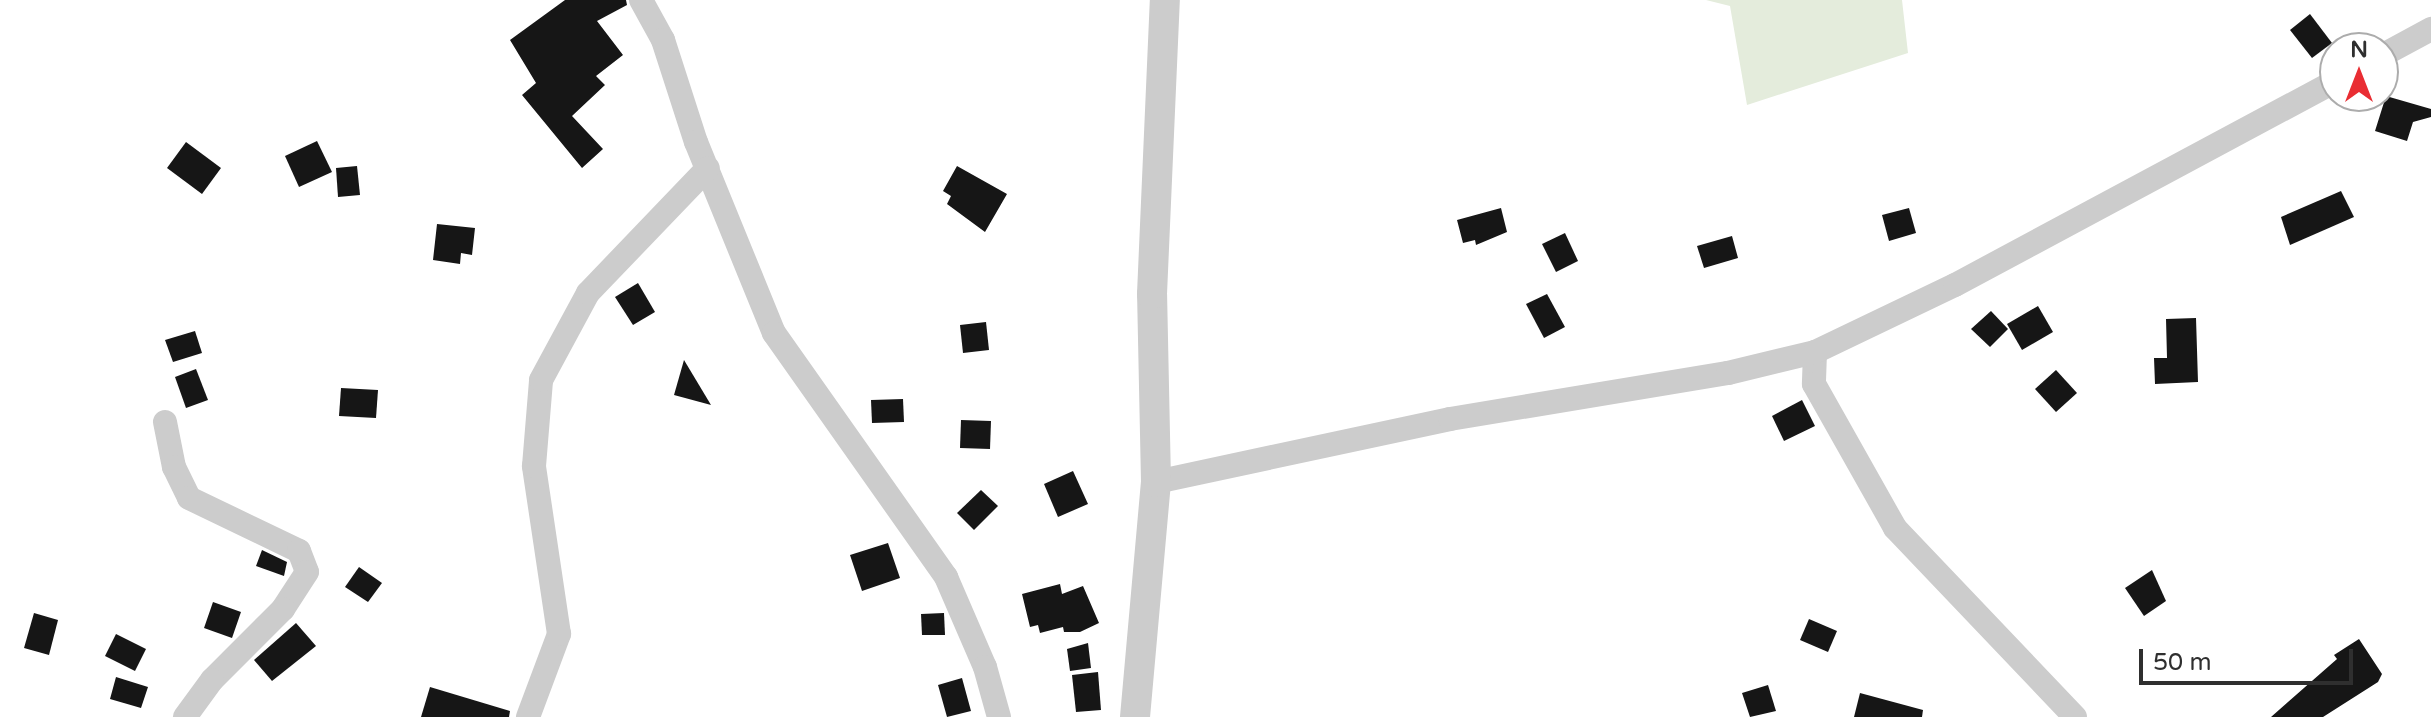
<!DOCTYPE html>
<html>
<head>
<meta charset="utf-8">
<style>
	body { margin:0 }
	#map { position:relative; width:2431px; height:717px; overflow:hidden; background:#fff; font-family:"Varela Round",sans-serif }
	div>[style] { position:absolute }
	.green>* { inset:0; background:#e4ecdc }
	.building>* { inset:0; background:#161616 }
	.minor>* { height:24px; margin:-12px; padding:0 12px; transform-origin:12px; border-radius:12px; background:#ccc }
	.tertiary>* { height:30px; margin:-15px; padding:0 15px; transform-origin:15px; border-radius:15px; background:#ccc }
	span { translate:-50% -50%; white-space:nowrap; text-align:center; line-height:1.15; -webkit-text-stroke:8px #fff; paint-order:stroke }
	.north { position:absolute; left:2319px; top:32px; width:80px; height:80px; box-sizing:border-box; background:#fff; border:2px solid #acacac; border-radius:50%; rotate:0deg; font-size:22px; font-weight:700; line-height:32px; text-align:center; color:#2f2f2f }
	.north::after { content:''; display:block; margin:auto; width:28px; height:36px; background:#e92d33; clip-path:polygon(50% 0,100% 100%,50% 72%,0 100%) }
	.scale { position:absolute; left:2139px; top:649px; width:214px; height:36px; box-sizing:border-box; border:4px solid #2f2f2f; border-top:0; padding-left:10px; font-size:24px; line-height:28px; white-space:nowrap; color:#2f2f2f; -webkit-text-stroke:6px #fff; paint-order:stroke }
</style>
</head>
<body>
<div id="map">
	<div class="green">
		<i style="clip-path:polygon(1706px 0,1902px 0,1908px 53px,1747px 105px,1730px 6px)"></i>
	</div>
	<div class="building">
		<i style="clip-path:polygon(565px 0,626px 0,627px 5px,597px 21px,623px 55px,596px 76px,605px 85px,572px 116px,603px 149px,582px 168px,522px 95px,536px 83px,510px 40px)"></i>
		<i style="clip-path:polygon(2310px 14px,2332px 43px,2312px 58px,2290px 30px)"></i>
		<i style="clip-path:polygon(2386px 96px,2431px 109px,2431px 117px,2413px 122px,2407px 141px,2375px 131px)"></i>
		<i style="clip-path:polygon(317px 141px,332px 172px,299px 187px,285px 156px)"></i>
		<i style="clip-path:polygon(186px 142px,221px 168px,202px 194px,167px 168px)"></i>
		<i style="clip-path:polygon(357px 166px,360px 195px,338px 197px,336px 168px)"></i>
		<i style="clip-path:polygon(957px 166px,1007px 194px,985px 232px,947px 204px,951px 196px,943px 191px)"></i>
		<i style="clip-path:polygon(2341px 191px,2354px 217px,2290px 245px,2281px 217px)"></i>
		<i style="clip-path:polygon(1501px 208px,1507px 232px,1476px 245px,1475px 240px,1463px 243px,1457px 220px)"></i>
		<i style="clip-path:polygon(1909px 208px,1916px 233px,1889px 241px,1882px 215px)"></i>
		<i style="clip-path:polygon(437px 224px,475px 228px,472px 255px,461px 253px,460px 264px,433px 260px)"></i>
		<i style="clip-path:polygon(1565px 233px,1578px 261px,1556px 272px,1542px 244px)"></i>
		<i style="clip-path:polygon(1732px 236px,1738px 258px,1704px 268px,1697px 246px)"></i>
		<i style="clip-path:polygon(638px 283px,655px 312px,633px 325px,615px 297px)"></i>
		<i style="clip-path:polygon(1547px 294px,1565px 327px,1544px 338px,1526px 304px)"></i>
		<i style="clip-path:polygon(2038px 306px,2053px 332px,2022px 350px,2007px 324px)"></i>
		<i style="clip-path:polygon(1991px 311px,2008px 329px,1990px 347px,1971px 329px)"></i>
		<i style="clip-path:polygon(2196px 318px,2198px 382px,2155px 384px,2154px 358px,2167px 358px,2166px 319px)"></i>
		<i style="clip-path:polygon(986px 322px,989px 350px,963px 353px,960px 325px)"></i>
		<i style="clip-path:polygon(195px 331px,202px 353px,173px 362px,165px 340px)"></i>
		<i style="clip-path:polygon(684px 360px,711px 405px,674px 395px)"></i>
		<i style="clip-path:polygon(196px 369px,208px 400px,186px 408px,175px 377px)"></i>
		<i style="clip-path:polygon(2056px 370px,2077px 393px,2056px 412px,2035px 389px)"></i>
		<i style="clip-path:polygon(341px 388px,378px 390px,376px 418px,339px 416px)"></i>
		<i style="clip-path:polygon(903px 399px,904px 422px,872px 423px,871px 400px)"></i>
		<i style="clip-path:polygon(1802px 400px,1815px 426px,1784px 441px,1772px 416px)"></i>
		<i style="clip-path:polygon(961px 420px,991px 421px,990px 449px,960px 448px)"></i>
		<i style="clip-path:polygon(1073px 471px,1088px 504px,1058px 517px,1044px 484px)"></i>
		<i style="clip-path:polygon(981px 490px,998px 506px,974px 530px,957px 513px)"></i>
		<i style="clip-path:polygon(888px 543px,900px 578px,862px 591px,850px 555px)"></i>
		<i style="clip-path:polygon(262px 550px,287px 562px,284px 576px,256px 566px)"></i>
		<i style="clip-path:polygon(359px 567px,382px 583px,368px 602px,345px 587px)"></i>
		<i style="clip-path:polygon(2152px 570px,2166px 601px,2144px 616px,2125px 588px)"></i>
		<i style="clip-path:polygon(1060px 584px,1062px 594px,1083px 586px,1099px 623px,1080px 632px,1064px 632px,1063px 627px,1040px 633px,1038px 625px,1030px 627px,1022px 594px)"></i>
		<i style="clip-path:polygon(213px 602px,241px 612px,232px 638px,204px 628px)"></i>
		<i style="clip-path:polygon(34px 613px,58px 620px,49px 655px,24px 648px)"></i>
		<i style="clip-path:polygon(944px 613px,945px 635px,922px 635px,921px 614px)"></i>
		<i style="clip-path:polygon(1809px 619px,1837px 631px,1828px 652px,1800px 640px)"></i>
		<i style="clip-path:polygon(296px 623px,316px 646px,272px 681px,254px 660px)"></i>
		<i style="clip-path:polygon(116px 634px,146px 649px,135px 671px,105px 656px)"></i>
		<i style="clip-path:polygon(2359px 639px,2382px 674px,2378px 682px,2323px 717px,2271px 717px,2337px 659px,2334px 655px)"></i>
		<i style="clip-path:polygon(1088px 643px,1091px 668px,1070px 671px,1067px 649px)"></i>
		<i style="clip-path:polygon(1098px 672px,1101px 710px,1076px 712px,1072px 675px)"></i>
		<i style="clip-path:polygon(116px 677px,148px 687px,141px 708px,110px 699px)"></i>
		<i style="clip-path:polygon(962px 678px,971px 711px,947px 717px,938px 685px)"></i>
		<i style="clip-path:polygon(1768px 685px,1776px 711px,1750px 717px,1742px 693px)"></i>
		<i style="clip-path:polygon(430px 687px,510px 711px,509px 717px,421px 717px)"></i>
		<i style="clip-path:polygon(1860px 693px,1923px 710px,1922px 717px,1854px 717px)"></i>
	</div>
	<div class="minor">
		<i style="left:641px;top:0;width:46px;rotate:61.2deg"></i>
		<i style="left:663px;top:40px;width:107px;rotate:72.1deg"></i>
		<i style="left:696px;top:142px;width:206px;rotate:67.8deg"></i>
		<i style="left:774px;top:333px;width:299px;rotate:54.8deg"></i>
		<i style="left:946px;top:577px;width:98px;rotate:66.6deg"></i>
		<i style="left:985px;top:667px;width:52px;rotate:74.4deg"></i>
		<i style="left:2383px;top:55px;width:55px;rotate:-28.4deg"></i>
		<i style="left:1815px;top:352px;width:32px;rotate:92deg"></i>
		<i style="left:1814px;top:384px;width:165px;rotate:60.6deg"></i>
		<i style="left:1895px;top:528px;width:261px;rotate:46.4deg"></i>
		<i style="left:165px;top:422px;width:46px;rotate:78.7deg"></i>
		<i style="left:174px;top:467px;width:34px;rotate:64deg"></i>
		<i style="left:189px;top:498px;width:122px;rotate:25.7deg"></i>
		<i style="left:299px;top:551px;width:22px;rotate:69deg"></i>
		<i style="left:307px;top:572px;width:44px;rotate:123deg"></i>
		<i style="left:283px;top:609px;width:100px;rotate:135deg"></i>
		<i style="left:212px;top:680px;width:46px;rotate:126.1deg"></i>
		<i style="left:1156px;top:482px;width:301px;rotate:-12.1deg"></i>
		<i style="left:1450px;top:419px;width:282px;rotate:-9.4deg"></i>
		<i style="left:1728px;top:373px;width:89px;rotate:-13.6deg"></i>
		<i style="left:1815px;top:352px;width:155px;rotate:-25.6deg"></i>
		<i style="left:1955px;top:285px;width:431px;rotate:-28.2deg"></i>
		<i style="left:528px;top:717px;width:89px;rotate:-69.5deg"></i>
		<i style="left:559px;top:634px;width:170px;rotate:-98.5deg"></i>
		<i style="left:534px;top:466px;width:86px;rotate:-85.3deg"></i>
		<i style="left:541px;top:380px;width:99px;rotate:-61.6deg"></i>
		<i style="left:588px;top:293px;width:173px;rotate:-46.2deg"></i>
	</div>
	<div class="tertiary">
		<i style="left:1135px;top:717px;width:236px;rotate:-84.9deg"></i>
		<i style="left:1156px;top:482px;width:188px;rotate:-91.2deg"></i>
		<i style="left:1152px;top:294px;width:294px;rotate:-87.5deg"></i>
	</div>
	<div class="north">N</div>
	<div class="scale">50 m</div>
</div>
</body>
</html>
